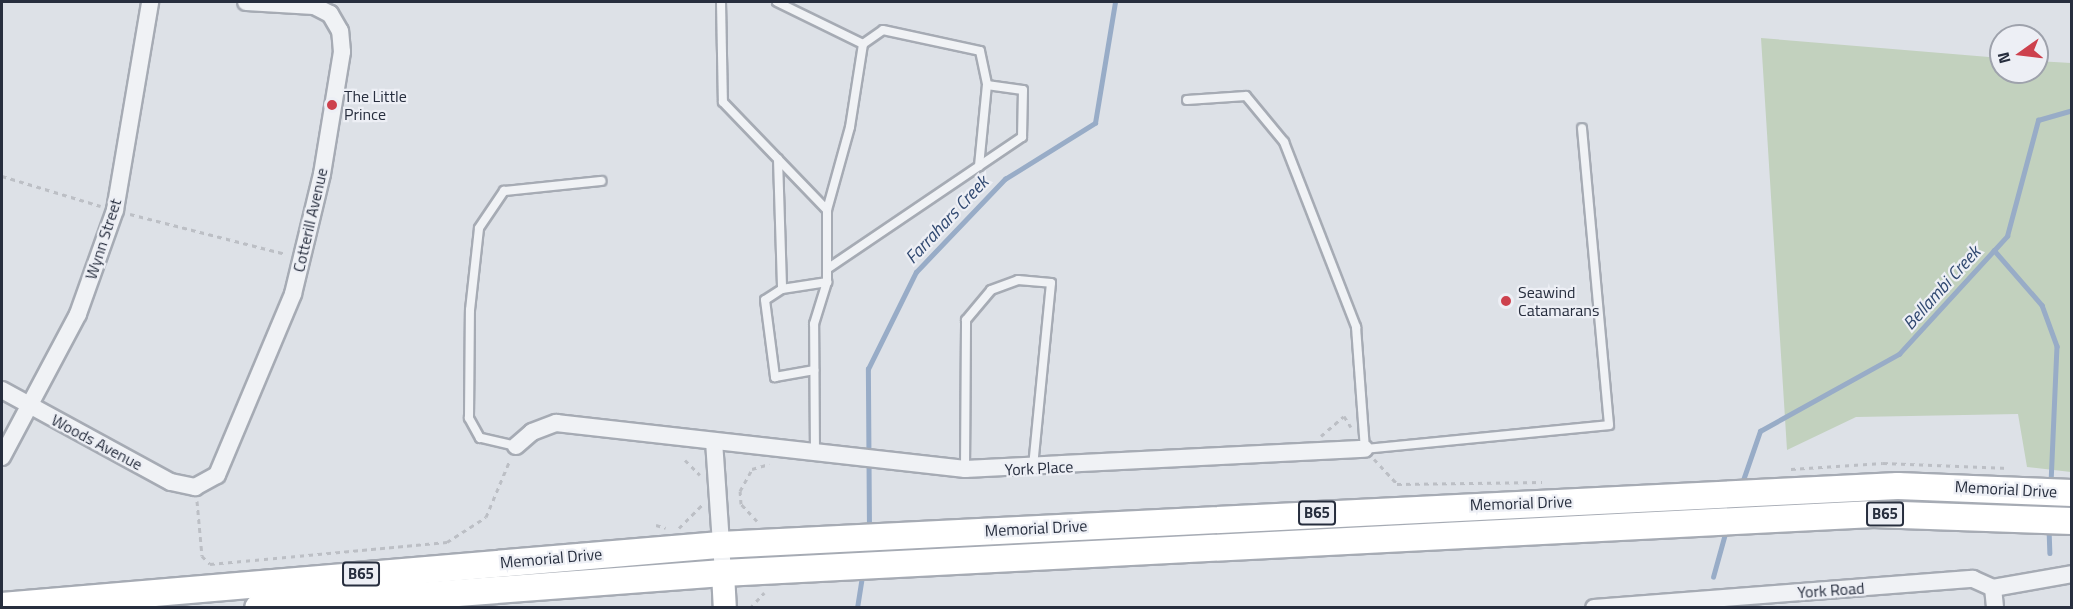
<!DOCTYPE html>
<html>
<head>
<meta charset="utf-8">
<style>
	body { margin:0 }
	#map { position:relative; width:2073px; height:609px; overflow:hidden; background:#dde1e7; font-family:"Titillium Web",sans-serif }
	div>[style] { position:absolute }
	.green>* { inset:0; background:#c2d1be }
	.stream>* { height:4.5px; margin:-2.25px; padding:0 2.25px; transform-origin:2.25px; border-radius:2.25px; background:#98acc7 }
	.path>* { height:3px; margin-top:-1.5px; transform-origin:0; background:repeating-linear-gradient(90deg,#bcbfc5 0 4.5px,transparent 0 9px) }
	.roads { filter:drop-shadow(2px 0 #a6abb4) drop-shadow(-2px 0 #a6abb4) drop-shadow(0 2px #a6abb4) drop-shadow(0 -2px #a6abb4) }
	.lane>* { height:8px; margin:-4px; padding:0 4px; transform-origin:4px; border-radius:4px; background:#f0f2f5 }
	.street>* { height:16px; margin:-8px; padding:0 8px; transform-origin:8px; border-radius:8px; background:#f0f2f5 }
	.secondary>* { height:22px; margin:-11px; padding:0 11px; transform-origin:11px; border-radius:11px; background:#fff }
	.primary>* { height:26px; margin:-13px; padding:0 13px; transform-origin:13px; border-radius:13px; background:#fff }
	.dots>* { width:16px; height:16px; translate:-50% -50%; box-sizing:border-box; border:3px solid #edeff5; border-radius:50% }
	span { translate:-50% -50%; white-space:nowrap; text-align:center; line-height:1.15; -webkit-text-stroke:4.5px #edeff5; paint-order:stroke }
	.shield-label span { padding:2px 4px; background:#edeff5; border:2px solid; border-radius:4px; -webkit-text-stroke-width:0 }
	.shield-label { font-size:15px; color:#272e3e; font-weight:700 }
	.poi-label { font-size:16px; color:#272e3e }
	.left { translate:0 -50%; text-align:left }
	.street-label { font-size:16px; color:#272e3e }
	.water-label { font-size:18px; color:#314971; font-style:italic }
	.frame { position:absolute; inset:0; border:3px solid #272e3e; pointer-events:none }
	.north { position:absolute; left:1989px; top:24px; width:60px; height:60px; box-sizing:border-box; background:#edeff5; border:2px solid #9ea2ac; border-radius:50%; rotate:256deg; font-size:16px; font-weight:700; line-height:24px; text-align:center; color:#272e3e }
	.north::after { content:''; display:block; margin:auto; width:21px; height:27px; background:#cd414d; clip-path:polygon(50% 0,100% 100%,50% 72%,0 100%) }
</style>
</head>
<body>
<div id="map">
	<div class="green">
		<i style="clip-path:polygon(1761px 38px,2001px 58px,2001px 72px,2037px 72px,2037px 61px,2071px 63px,2071px 472px,2027px 467px,2018px 414px,1856px 417px,1787px 450px)"></i>
	</div>
	<div class="stream">
		<i style="left:1994px;top:250px;width:73px;rotate:48.9deg"></i>
		<i style="left:2042px;top:305px;width:44px;rotate:69.9deg"></i>
		<i style="left:2057px;top:346px;width:138px;rotate:92.5deg"></i>
		<i style="left:1741px;top:486px;width:58px;rotate:-70.9deg"></i>
		<i style="left:1760px;top:431px;width:159px;rotate:-29deg"></i>
		<i style="left:1899px;top:354px;width:160px;rotate:-47.5deg"></i>
		<i style="left:2007px;top:236px;width:120px;rotate:-75deg"></i>
		<i style="left:2038px;top:120px;width:35px;rotate:-16deg"></i>
		<i style="left:2049px;top:528px;width:25px;rotate:88deg"></i>
		<i style="left:869px;top:531px;width:162px;rotate:-90.4deg"></i>
		<i style="left:868px;top:369px;width:108px;rotate:-63.7deg"></i>
		<i style="left:916px;top:272px;width:129px;rotate:-46.3deg"></i>
		<i style="left:1005px;top:179px;width:106px;rotate:-31.9deg"></i>
		<i style="left:1095px;top:123px;width:123px;rotate:-80.6deg"></i>
		<i style="left:1713px;top:577px;width:49px;rotate:-74.5deg"></i>
		<i style="left:857px;top:608px;width:33px;rotate:-81deg"></i>
	</div>
	<div class="path">
		<i style="left:2px;top:176px;width:103px;rotate:16.9deg"></i>
		<i style="left:130px;top:214px;width:161px;rotate:14.4deg"></i>
		<i style="left:1321px;top:436px;width:30px;rotate:-41deg"></i>
		<i style="left:1344px;top:416px;width:13px;rotate:58deg"></i>
		<i style="left:1374px;top:459px;width:34px;rotate:47deg"></i>
		<i style="left:1397px;top:484px;width:145px;rotate:-0.8deg"></i>
		<i style="left:685px;top:460px;width:21px;rotate:45deg"></i>
		<i style="left:1791px;top:469px;width:92px;rotate:-3.7deg"></i>
		<i style="left:1883px;top:463px;width:126px;rotate:2.3deg"></i>
		<i style="left:197px;top:501px;width:55px;rotate:84.8deg"></i>
		<i style="left:202px;top:556px;width:11px;rotate:45deg"></i>
		<i style="left:210px;top:564px;width:238px;rotate:-5.3deg"></i>
		<i style="left:447px;top:542px;width:46px;rotate:-32.7deg"></i>
		<i style="left:486px;top:517px;width:62px;rotate:-67.2deg"></i>
		<i style="left:757px;top:521px;width:23px;rotate:-133deg"></i>
		<i style="left:741px;top:504px;width:13px;rotate:-94deg"></i>
		<i style="left:740px;top:491px;width:25px;rotate:-61deg"></i>
		<i style="left:752px;top:469px;width:18px;rotate:-16deg"></i>
		<i style="left:656px;top:525px;width:10px;rotate:17deg"></i>
		<i style="left:679px;top:528px;width:33px;rotate:-45deg"></i>
		<i style="left:750px;top:608px;width:21px;rotate:-47deg"></i>
	</div>
	<div class="roads">
		<div class="lane">
			<i style="left:721px;top:2px;width:100px;rotate:88.9deg"></i>
			<i style="left:723px;top:102px;width:150px;rotate:46.1deg"></i>
			<i style="left:777px;top:2px;width:96px;rotate:26deg"></i>
			<i style="left:863px;top:44px;width:24px;rotate:-35deg"></i>
			<i style="left:883px;top:30px;width:99px;rotate:12.2deg"></i>
			<i style="left:980px;top:51px;width:35px;rotate:78deg"></i>
			<i style="left:987px;top:85px;width:36px;rotate:8deg"></i>
			<i style="left:1023px;top:90px;width:47px;rotate:91.2deg"></i>
			<i style="left:1022px;top:137px;width:235px;rotate:145.9deg"></i>
			<i style="left:1187px;top:100px;width:59px;rotate:-3.9deg"></i>
			<i style="left:1246px;top:96px;width:60px;rotate:50.4deg"></i>
			<i style="left:1284px;top:142px;width:199px;rotate:68.7deg"></i>
			<i style="left:1356px;top:327px;width:122px;rotate:85.8deg"></i>
			<i style="left:1365px;top:449px;width:245px;rotate:-5.6deg"></i>
			<i style="left:1609px;top:425px;width:298px;rotate:-95.2deg"></i>
			<i style="left:778px;top:159px;width:130px;rotate:88.2deg"></i>
			<i style="left:782px;top:289px;width:46px;rotate:-8.8deg"></i>
			<i style="left:979px;top:166px;width:81px;rotate:-84.4deg"></i>
			<i style="left:782px;top:289px;width:20px;rotate:147deg"></i>
			<i style="left:765px;top:300px;width:78px;rotate:82.6deg"></i>
			<i style="left:775px;top:377px;width:40px;rotate:-10deg"></i>
			<i style="left:516px;top:446px;width:37px;rotate:-167deg"></i>
			<i style="left:480px;top:438px;width:23px;rotate:-119deg"></i>
			<i style="left:469px;top:418px;width:108px;rotate:-89.5deg"></i>
			<i style="left:470px;top:310px;width:82px;rotate:-83.7deg"></i>
			<i style="left:479px;top:228px;width:45px;rotate:-56deg"></i>
			<i style="left:504px;top:191px;width:98px;rotate:-5.9deg"></i>
			<i style="left:815px;top:453px;width:129px;rotate:-90.4deg"></i>
			<i style="left:814px;top:324px;width:44px;rotate:-72.8deg"></i>
			<i style="left:827px;top:282px;width:72px;rotate:-90deg"></i>
			<i style="left:827px;top:210px;width:86px;rotate:-74.5deg"></i>
			<i style="left:850px;top:127px;width:84px;rotate:-81.1deg"></i>
			<i style="left:965px;top:469px;width:149px;rotate:-89.6deg"></i>
			<i style="left:966px;top:320px;width:39px;rotate:-50deg"></i>
			<i style="left:991px;top:290px;width:29px;rotate:-20deg"></i>
			<i style="left:1018px;top:280px;width:33px;rotate:5deg"></i>
			<i style="left:1051px;top:283px;width:184px;rotate:95.6deg"></i>
		</div>
		<div class="street">
			<i style="left:2px;top:390px;width:192px;rotate:28.6deg"></i>
			<i style="left:171px;top:482px;width:25px;rotate:12deg"></i>
			<i style="left:195px;top:487px;width:25px;rotate:-29deg"></i>
			<i style="left:217px;top:475px;width:196px;rotate:-67.2deg"></i>
			<i style="left:293px;top:294px;width:123px;rotate:-76.4deg"></i>
			<i style="left:322px;top:174px;width:124px;rotate:-80.7deg"></i>
			<i style="left:342px;top:52px;width:21px;rotate:-95deg"></i>
			<i style="left:340px;top:31px;width:20px;rotate:-120deg"></i>
			<i style="left:330px;top:14px;width:18px;rotate:-153deg"></i>
			<i style="left:314px;top:6px;width:68px;rotate:-176.6deg"></i>
			<i style="left:714px;top:441px;width:132px;rotate:86.1deg"></i>
			<i style="left:516px;top:446px;width:21px;rotate:-41deg"></i>
			<i style="left:532px;top:432px;width:26px;rotate:-21deg"></i>
			<i style="left:556px;top:423px;width:412px;rotate:6.4deg"></i>
			<i style="left:965px;top:469px;width:400px;rotate:-2.9deg"></i>
			<i style="left:2px;top:457px;width:162px;rotate:-62deg"></i>
			<i style="left:78px;top:314px;width:110px;rotate:-70.4deg"></i>
			<i style="left:115px;top:210px;width:211px;rotate:-80.4deg"></i>
			<i style="left:1993px;top:588px;width:80px;rotate:-10deg"></i>
			<i style="left:1993px;top:588px;width:20px;rotate:84deg"></i>
			<i style="left:1594px;top:608px;width:380px;rotate:-4.4deg"></i>
			<i style="left:1973px;top:579px;width:22px;rotate:24deg"></i>
		</div>
		<div class="secondary">
			<i style="left:723px;top:573px;width:35px;rotate:87deg"></i>
		</div>
		<div class="primary">
			<i style="left:2px;top:606px;width:721px;rotate:-4.86deg"></i>
			<i style="left:720px;top:545px;width:1179px;rotate:-2.87deg"></i>
			<i style="left:1898px;top:486px;width:174px;rotate:2.3deg"></i>
			<i style="left:258px;top:608px;width:466px;rotate:-4.3deg"></i>
			<i style="left:723px;top:573px;width:1152px;rotate:-2.94deg"></i>
			<i style="left:1873px;top:514px;width:199px;rotate:2deg"></i>
		</div>
	</div>
	<div class="dots">
		<i style="left:332px;top:105px;background:#cd414d"></i>
		<i style="left:1506px;top:301px;background:#cd414d"></i>
	</div>
	<div class="shield-label">
		<span style="left:1317px;top:513px">B65</span>
		<span style="left:1885px;top:514px">B65</span>
		<span style="left:361px;top:574px">B65</span>
	</div>
	<div class="poi-label">
		<span class="left" style="left:344px;top:105px">The Little<br>Prince</span>
		<span class="left" style="left:1518px;top:301px">Seawind<br>Catamarans</span>
	</div>
	<div class="street-label">
		<span style="left:310px;top:220px;rotate:-77deg">Cotterill Avenue</span>
		<span style="left:103px;top:239px;rotate:-72deg">Wynn Street</span>
		<span style="left:97px;top:442px;rotate:28deg">Woods Avenue</span>
		<span style="left:1039px;top:468px;rotate:-3deg">York Place</span>
		<span style="left:2006px;top:489px;rotate:3deg">Memorial Drive</span>
		<span style="left:1521px;top:503px;rotate:-2deg">Memorial Drive</span>
		<span style="left:1036px;top:528px;rotate:-3deg">Memorial Drive</span>
		<span style="left:551px;top:558px;rotate:-5deg">Memorial Drive</span>
		<span style="left:1831px;top:590px;rotate:-4deg">York Road</span>
	</div>
	<div class="water-label">
		<span style="left:947px;top:220px;rotate:-47deg">Farrahars Creek</span>
		<span style="left:1942px;top:288px;rotate:-48deg">Bellambi Creek</span>
	</div>
	<div class="frame"></div>
	<div class="north">N</div>
</div>
</body>
</html>
